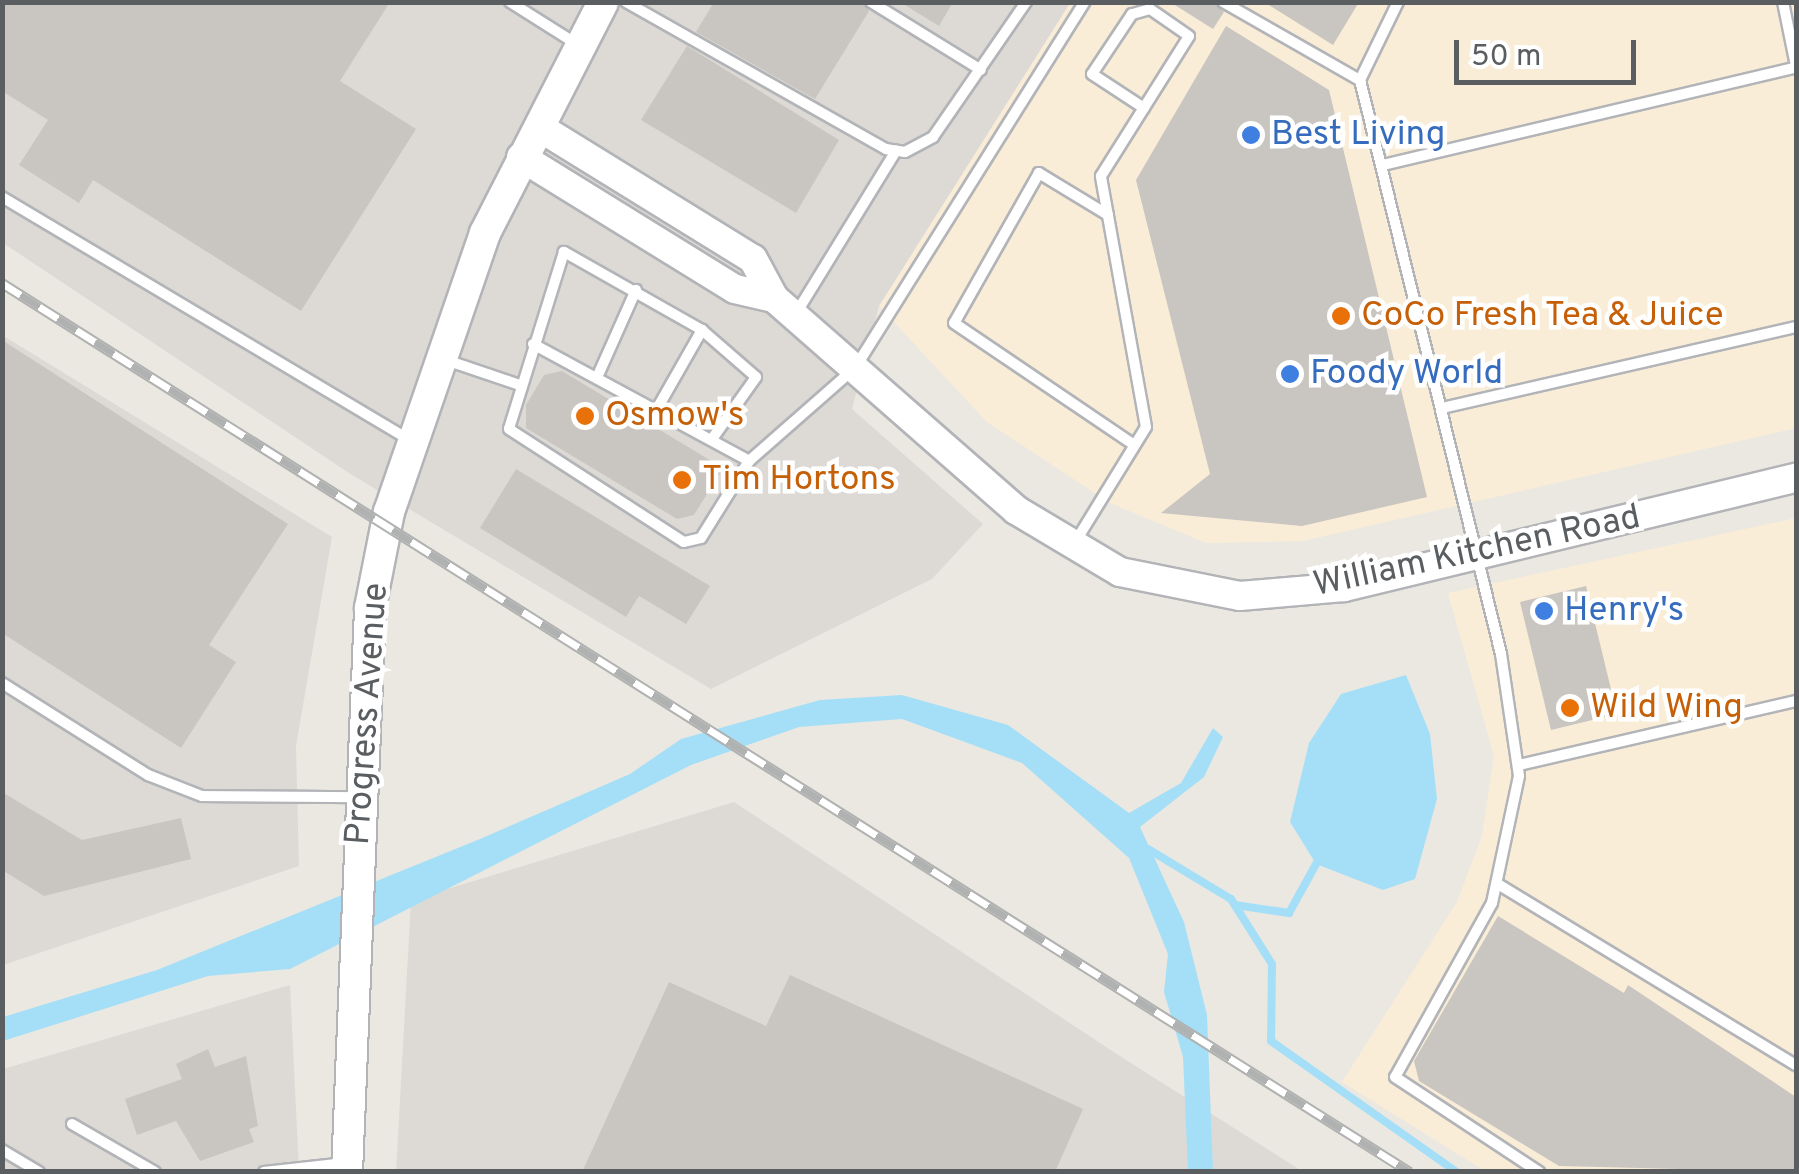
<!DOCTYPE html>
<html>
<head>
<meta charset="utf-8">
<style>
	body { margin:0 }
	#map { position:relative; width:1799px; height:1174px; overflow:hidden; background:#ebe8e1; font-family:Overpass,sans-serif }
	div>[style] { position:absolute }
	.commercial>* { inset:0; background:#faedd7 }
	.industrial>* { inset:0; background:#dddad6 }
	.water>* { inset:0; background:#a5dff7 }
	.stream>* { height:8px; margin:-4px; padding:0 4px; transform-origin:4px; border-radius:4px; background:#a5dff7 }
	.building>* { inset:0; background:#c9c5c0 }
	.roads { filter:drop-shadow(2px 0 #b2b4b8) drop-shadow(-2px 0 #b2b4b8) drop-shadow(0 2px #b2b4b8) drop-shadow(0 -2px #b2b4b8) }
	.service>* { height:10px; margin:-5px; padding:0 5px; transform-origin:5px; border-radius:5px; background:#fff }
	.tertiary>* { height:28px; margin:-14px; padding:0 14px; transform-origin:14px; border-radius:14px; background:#fff }
	.secondary>* { height:30px; margin:-15px; padding:0 15px; transform-origin:15px; border-radius:15px; background:#fff }
	.rail>* { height:11px; margin-top:-5.5px; transform-origin:0; background:repeating-linear-gradient(90deg,#fff 0 22px,#b0b1b1 0 44px); box-sizing:border-box; border-block:2px solid #b0b1b1 }
	.dots>* { width:28px; height:28px; translate:-50% -50%; box-sizing:border-box; border:5px solid #fff; border-radius:50% }
	span { translate:-50% -50%; white-space:nowrap; text-align:center; line-height:1.15; -webkit-text-stroke:9px #fff; paint-order:stroke }
	.shop-label { font-size:35px; color:#366cbe }
	.left { translate:0 -50%; text-align:left }
	.food-label { font-size:35px; color:#c56008 }
	.street-label { font-size:35px; color:#5a5e61 }
	.frame { position:absolute; inset:0; border:5px solid #5a5e61; pointer-events:none }
	.scale { position:absolute; left:1454px; top:40px; width:182px; height:45px; box-sizing:border-box; border:5px solid #5a5e61; border-top:0; padding-left:12px; font-size:30px; line-height:35px; white-space:nowrap; color:#5a5e61; -webkit-text-stroke:8px #fff; paint-order:stroke }
</style>
</head>
<body>
<div id="map">
	<div class="commercial">
		<i style="clip-path:polygon(1070px 3px,1796px 3px,1796px 428px,1303px 541px,1206px 543px,1110px 503px,987px 422px,879px 306px)"></i>
		<i style="clip-path:polygon(1796px 518px,1796px 1171px,1485px 1171px,1342px 1082px,1457px 902px,1482px 836px,1494px 756px,1448px 593px)"></i>
	</div>
	<div class="industrial">
		<i style="clip-path:polygon(2px 3px,1070px 3px,879px 306px,852px 409px,983px 524px,932px 579px,711px 689px,352px 475px,3px 243px)"></i>
		<i style="clip-path:polygon(2px 335px,332px 537px,296px 746px,299px 866px,3px 965px)"></i>
		<i style="clip-path:polygon(734px 802px,1126px 1060px,1302px 1171px,396px 1172px,411px 900px)"></i>
		<i style="clip-path:polygon(290px 985px,299px 1171px,3px 1172px,3px 1069px)"></i>
	</div>
	<div class="water">
		<i style="clip-path:polygon(1406px 675px,1430px 734px,1437px 799px,1415px 879px,1383px 890px,1316px 864px,1290px 822px,1309px 743px,1341px 694px)"></i>
		<i style="clip-path:polygon(902px 695px,1008px 725px,1129px 813px,1181px 783px,1213px 728px,1223px 737px,1204px 777px,1140px 827px,1184px 922px,1207px 1015px,1213px 1171px,1188px 1171px,1183px 1057px,1164px 992px,1168px 954px,1129px 858px,1022px 763px,902px 719px,799px 727px,691px 765px,290px 969px,208px 976px,3px 1041px,3px 1017px,157px 970px,480px 839px,630px 774px,681px 739px,820px 700px)"></i>
	</div>
	<div class="stream">
		<i style="left:1148px;top:849px;width:97px;rotate:31.1deg"></i>
		<i style="left:1231px;top:899px;width:77px;rotate:57.8deg"></i>
		<i style="left:1272px;top:964px;width:77px;rotate:90.7deg"></i>
		<i style="left:1271px;top:1041px;width:228px;rotate:35.2deg"></i>
		<i style="left:1235px;top:905px;width:55px;rotate:8.4deg"></i>
		<i style="left:1289px;top:913px;width:56px;rotate:-61.1deg"></i>
	</div>
	<div class="building">
		<i style="clip-path:polygon(2px 2px,390px 2px,340px 81px,416px 129px,301px 311px,93px 180px,79px 203px,19px 165px,48px 120px,2px 91px)"></i>
		<i style="clip-path:polygon(714px 2px,862px 2px,869px 11px,815px 99px,696px 32px)"></i>
		<i style="clip-path:polygon(900px 2px,953px 2px,939px 26px)"></i>
		<i style="clip-path:polygon(1170px 2px,1214px 2px,1224px 12px,1213px 29px)"></i>
		<i style="clip-path:polygon(1264px 2px,1359px 2px,1333px 45px)"></i>
		<i style="clip-path:polygon(1226px 26px,1329px 90px,1427px 497px,1302px 526px,1161px 513px,1210px 474px,1136px 180px)"></i>
		<i style="clip-path:polygon(687px 46px,839px 140px,796px 213px,641px 120px)"></i>
		<i style="clip-path:polygon(2px 340px,288px 524px,209px 645px,236px 662px,181px 748px,2px 633px)"></i>
		<i style="clip-path:polygon(562px 371px,723px 468px,694px 515px,677px 519px,526px 428px,526px 405px,544px 375px)"></i>
		<i style="clip-path:polygon(516px 469px,710px 586px,686px 624px,639px 596px,626px 617px,480px 528px)"></i>
		<i style="clip-path:polygon(1586px 586px,1617px 714px,1551px 730px,1520px 602px)"></i>
		<i style="clip-path:polygon(2px 792px,82px 840px,181px 818px,191px 859px,44px 896px,2px 870px)"></i>
		<i style="clip-path:polygon(1498px 916px,1624px 993px,1628px 985px,1796px 1097px,1796px 1172px,1559px 1166px,1419px 1081px,1414px 1061px)"></i>
		<i style="clip-path:polygon(790px 975px,1083px 1109px,1055px 1172px,582px 1172px,669px 982px,766px 1026px)"></i>
		<i style="clip-path:polygon(208px 1049px,215px 1067px,246px 1056px,258px 1126px,249px 1129px,254px 1142px,200px 1161px,176px 1121px,137px 1135px,125px 1099px,182px 1079px,176px 1064px)"></i>
	</div>
	<div class="roads">
		<div class="service">
			<i style="left:510px;top:2px;width:77px;rotate:32.2deg"></i>
			<i style="left:626px;top:2px;width:299px;rotate:29.5deg"></i>
			<i style="left:886px;top:149px;width:19px;rotate:9deg"></i>
			<i style="left:905px;top:152px;width:32px;rotate:-28deg"></i>
			<i style="left:933px;top:137px;width:164px;rotate:-55.4deg"></i>
			<i style="left:871px;top:2px;width:129px;rotate:31.7deg"></i>
			<i style="left:1223px;top:2px;width:158px;rotate:29.7deg"></i>
			<i style="left:1398px;top:2px;width:87px;rotate:116deg"></i>
			<i style="left:1360px;top:80px;width:591px;rotate:76.2deg"></i>
			<i style="left:1501px;top:654px;width:123px;rotate:81.6deg"></i>
			<i style="left:1519px;top:776px;width:130px;rotate:102deg"></i>
			<i style="left:1492px;top:903px;width:199px;rotate:119.1deg"></i>
			<i style="left:1395px;top:1077px;width:173px;rotate:33.4deg"></i>
			<i style="left:1783px;top:2px;width:65px;rotate:78.5deg"></i>
			<i style="left:1383px;top:165px;width:424px;rotate:-13.3deg"></i>
			<i style="left:2px;top:197px;width:474px;rotate:30.8deg"></i>
			<i style="left:1108px;top:215px;width:81px;rotate:-148.7deg"></i>
			<i style="left:1039px;top:173px;width:172px;rotate:119.5deg"></i>
			<i style="left:954px;top:323px;width:217px;rotate:34.1deg"></i>
			<i style="left:795px;top:315px;width:193px;rotate:-58.4deg"></i>
			<i style="left:533px;top:344px;width:246px;rotate:28.4deg"></i>
			<i style="left:749px;top:461px;width:141px;rotate:-41.3deg"></i>
			<i style="left:855px;top:368px;width:432px;rotate:-57.9deg"></i>
			<i style="left:443px;top:359px;width:78px;rotate:18.7deg"></i>
			<i style="left:599px;top:373px;width:91px;rotate:-66deg"></i>
			<i style="left:658px;top:407px;width:89px;rotate:-60.3deg"></i>
			<i style="left:1442px;top:408px;width:363px;rotate:-12.9deg"></i>
			<i style="left:712px;top:439px;width:76px;rotate:-54.6deg"></i>
			<i style="left:756px;top:377px;width:72px;rotate:-139deg"></i>
			<i style="left:702px;top:330px;width:159px;rotate:-150.5deg"></i>
			<i style="left:564px;top:252px;width:185px;rotate:107.3deg"></i>
			<i style="left:509px;top:429px;width:208px;rotate:32.9deg"></i>
			<i style="left:684px;top:542px;width:17px;rotate:-13deg"></i>
			<i style="left:701px;top:538px;width:91px;rotate:-58.1deg"></i>
			<i style="left:1074px;top:544px;width:137px;rotate:-58.4deg"></i>
			<i style="left:1146px;top:427px;width:255px;rotate:-100.2deg"></i>
			<i style="left:1101px;top:176px;width:165px;rotate:-57.8deg"></i>
			<i style="left:1189px;top:36px;width:47px;rotate:-145.3deg"></i>
			<i style="left:1150px;top:9px;width:19px;rotate:164deg"></i>
			<i style="left:1132px;top:14px;width:72px;rotate:123.7deg"></i>
			<i style="left:1092px;top:74px;width:62px;rotate:33.2deg"></i>
			<i style="left:2px;top:683px;width:173px;rotate:32.2deg"></i>
			<i style="left:148px;top:775px;width:58px;rotate:21.3deg"></i>
			<i style="left:202px;top:796px;width:157px;rotate:0.4deg"></i>
			<i style="left:1519px;top:765px;width:284px;rotate:-13deg"></i>
			<i style="left:1498px;top:884px;width:349px;rotate:31.3deg"></i>
			<i style="left:72px;top:1124px;width:96px;rotate:30deg"></i>
			<i style="left:2px;top:1150px;width:43px;rotate:30.7deg"></i>
			<i style="left:264px;top:1172px;width:82px;rotate:-6.3deg"></i>
		</div>
		<div class="tertiary">
			<i style="left:539px;top:127px;width:251px;rotate:31.7deg"></i>
			<i style="left:753px;top:259px;width:44px;rotate:61.7deg"></i>
			<i style="left:774px;top:298px;width:322px;rotate:41.2deg"></i>
			<i style="left:1016px;top:510px;width:121px;rotate:30.8deg"></i>
			<i style="left:1120px;top:572px;width:122px;rotate:11.3deg"></i>
			<i style="left:1240px;top:596px;width:104px;rotate:-4.9deg"></i>
			<i style="left:1344px;top:587px;width:465px;rotate:-13.6deg"></i>
			<i style="left:521px;top:157px;width:251px;rotate:31.7deg"></i>
			<i style="left:735px;top:289px;width:40px;rotate:13deg"></i>
		</div>
		<div class="secondary">
			<i style="left:347px;top:1172px;width:564px;rotate:-87.66deg"></i>
			<i style="left:370px;top:608px;width:98px;rotate:-78.8deg"></i>
			<i style="left:389px;top:512px;width:295px;rotate:-71deg"></i>
			<i style="left:485px;top:233px;width:259px;rotate:-62.9deg"></i>
		</div>
	</div>
	<div class="rail">
		<i style="left:2px;top:283px;width:1665px;rotate:32.27deg"></i>
	</div>
	<div class="dots">
		<i style="left:1251px;top:135px;background:#3f7fe0"></i>
		<i style="left:1341px;top:316px;background:#e8710a"></i>
		<i style="left:1290px;top:374px;background:#3f7fe0"></i>
		<i style="left:585px;top:416px;background:#e8710a"></i>
		<i style="left:682px;top:480px;background:#e8710a"></i>
		<i style="left:1544px;top:611px;background:#3f7fe0"></i>
		<i style="left:1570px;top:708px;background:#e8710a"></i>
	</div>
	<div class="shop-label">
		<span class="left" style="left:1271px;top:135px">Best Living</span>
		<span class="left" style="left:1310px;top:374px">Foody World</span>
		<span class="left" style="left:1564px;top:611px">Henry's</span>
	</div>
	<div class="food-label">
		<span class="left" style="left:1361px;top:316px">CoCo Fresh Tea &amp; Juice</span>
		<span class="left" style="left:605px;top:416px">Osmow's</span>
		<span class="left" style="left:702px;top:480px">Tim Hortons</span>
		<span class="left" style="left:1590px;top:708px">Wild Wing</span>
	</div>
	<div class="street-label">
		<span style="left:1477px;top:552px;rotate:-12deg">William Kitchen Road</span>
		<span style="left:368px;top:714px;rotate:-86deg">Progress Avenue</span>
	</div>
	<div class="frame"></div>
	<div class="scale">50 m</div>
</div>
</body>
</html>
